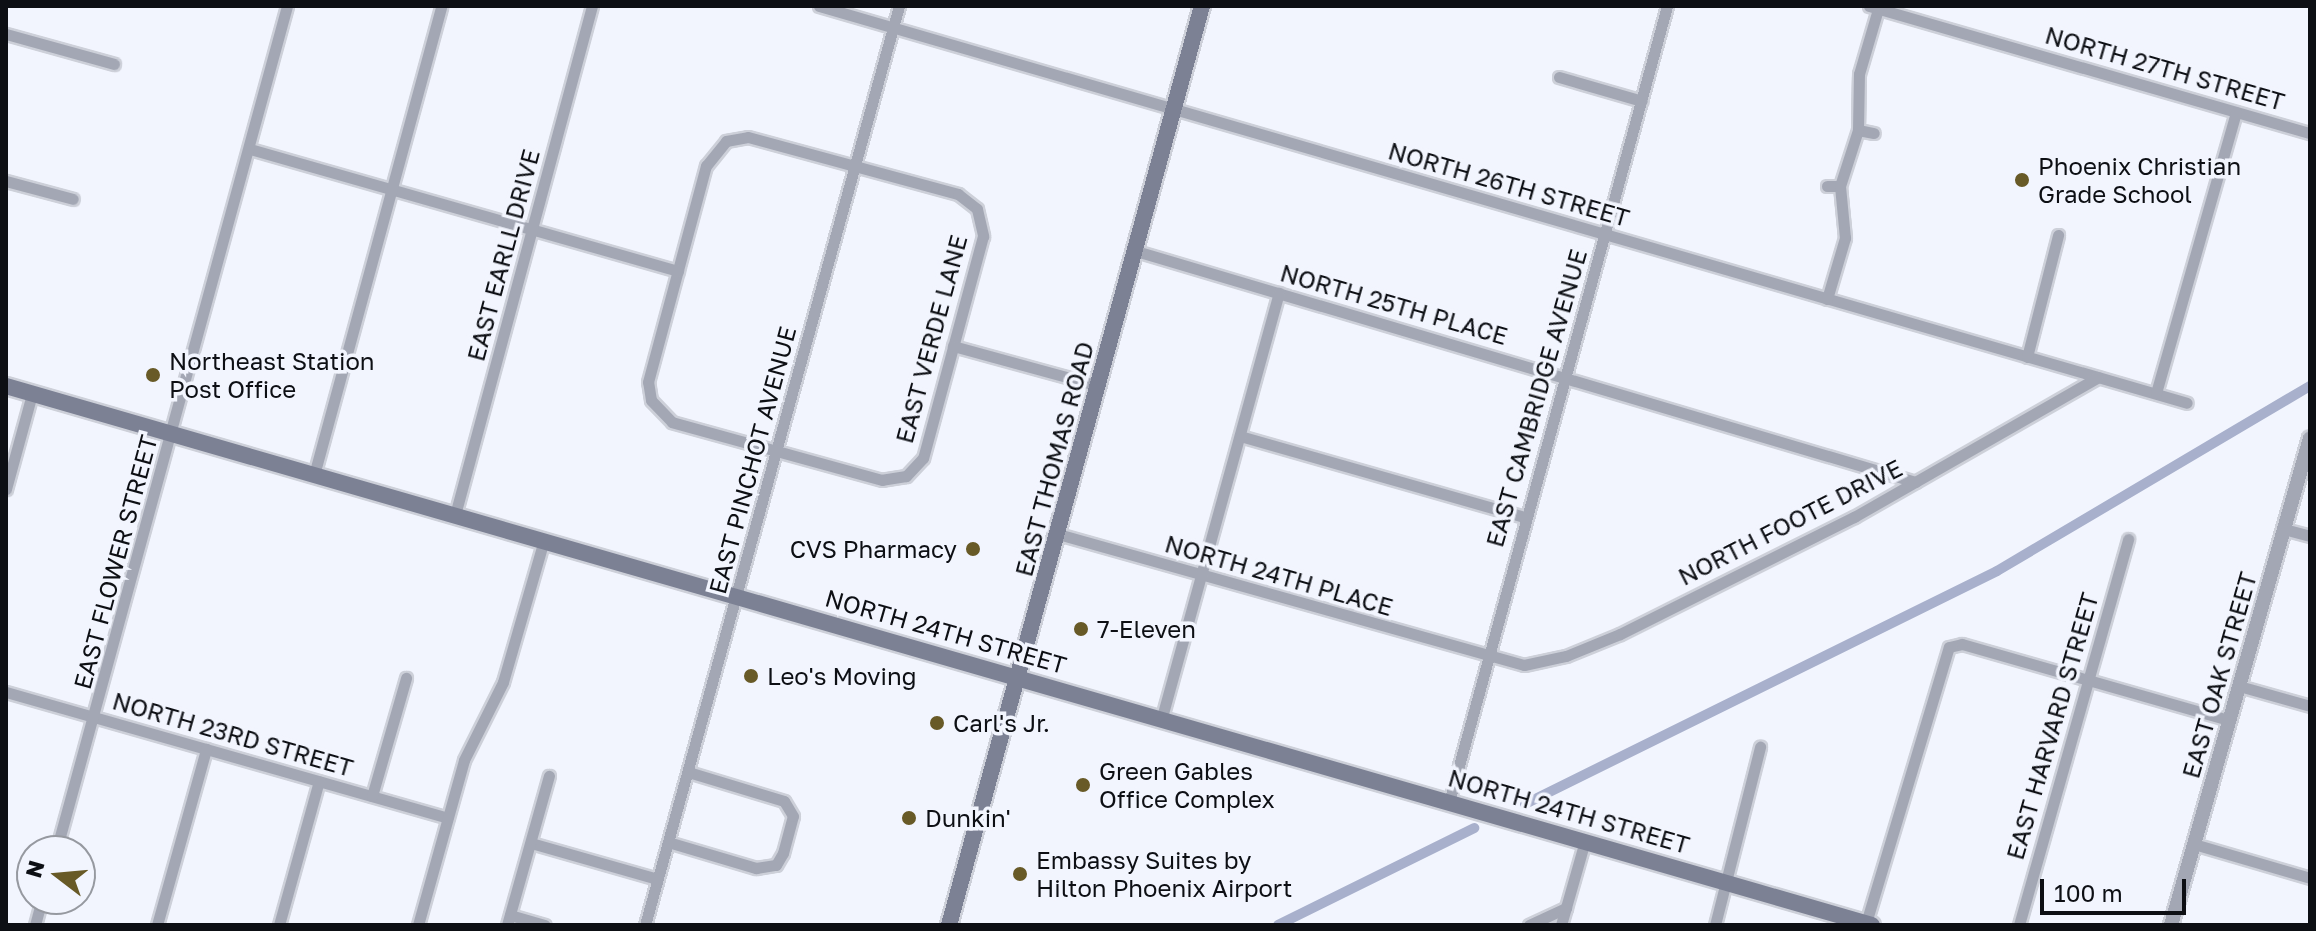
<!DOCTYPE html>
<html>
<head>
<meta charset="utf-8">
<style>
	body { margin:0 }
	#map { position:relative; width:2316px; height:931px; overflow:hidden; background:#f2f5fe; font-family:"Golos Text",sans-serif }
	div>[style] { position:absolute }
	.canal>* { height:10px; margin:-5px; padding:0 5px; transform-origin:5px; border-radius:5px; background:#a8b0cc }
	.roads { filter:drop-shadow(2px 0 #cdd0d9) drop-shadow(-2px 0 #cdd0d9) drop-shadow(0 2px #cdd0d9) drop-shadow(0 -2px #cdd0d9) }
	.minor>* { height:11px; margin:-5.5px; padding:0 5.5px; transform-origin:5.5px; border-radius:5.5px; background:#a3a7b4 }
	.tertiary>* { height:14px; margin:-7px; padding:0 7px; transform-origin:7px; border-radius:7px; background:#a3a7b4 }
	.secondary>* { height:16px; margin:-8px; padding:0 8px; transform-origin:8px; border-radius:8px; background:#7c8194 }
	.dots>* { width:22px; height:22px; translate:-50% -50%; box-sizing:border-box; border:4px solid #f2f5fe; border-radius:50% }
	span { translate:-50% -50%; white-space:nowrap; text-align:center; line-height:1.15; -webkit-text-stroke:7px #f2f5fe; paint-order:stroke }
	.street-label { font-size:24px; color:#0d0f14 }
	.poi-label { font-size:24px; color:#0d0f14 }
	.left { translate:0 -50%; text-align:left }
	.right { translate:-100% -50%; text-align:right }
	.frame { position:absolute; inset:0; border:8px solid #0d0f14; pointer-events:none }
	.north { position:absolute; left:16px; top:835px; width:80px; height:80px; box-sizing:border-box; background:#f2f5fe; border:2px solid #9699a0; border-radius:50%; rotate:286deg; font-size:22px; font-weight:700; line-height:32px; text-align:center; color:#0d0f14 }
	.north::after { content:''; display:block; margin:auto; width:28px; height:36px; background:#685a27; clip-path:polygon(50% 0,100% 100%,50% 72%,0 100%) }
	.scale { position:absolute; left:2040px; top:879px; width:146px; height:36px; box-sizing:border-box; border:4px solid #0d0f14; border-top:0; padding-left:10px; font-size:24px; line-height:28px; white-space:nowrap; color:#0d0f14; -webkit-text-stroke:6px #f2f5fe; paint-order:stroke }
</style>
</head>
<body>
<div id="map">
	<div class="canal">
		<i style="left:1525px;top:804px;width:526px;rotate:-26.27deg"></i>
		<i style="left:1997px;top:571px;width:364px;rotate:-30.6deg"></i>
		<i style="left:1278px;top:925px;width:219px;rotate:-26.3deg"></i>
	</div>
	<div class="roads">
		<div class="minor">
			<i style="left:819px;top:6px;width:1424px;rotate:16.18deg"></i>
			<i style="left:1869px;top:6px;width:459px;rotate:16.1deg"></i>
			<i style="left:6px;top:34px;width:112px;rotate:15.5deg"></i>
			<i style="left:1559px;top:77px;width:86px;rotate:16.1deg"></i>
			<i style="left:1858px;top:130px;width:16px;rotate:11deg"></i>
			<i style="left:748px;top:137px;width:218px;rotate:15.2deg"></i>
			<i style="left:958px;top:194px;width:24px;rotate:38deg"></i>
			<i style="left:977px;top:209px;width:28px;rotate:77deg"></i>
			<i style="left:983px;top:236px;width:230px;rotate:105.1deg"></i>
			<i style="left:923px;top:458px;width:25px;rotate:133deg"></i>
			<i style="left:906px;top:476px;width:24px;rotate:171deg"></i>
			<i style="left:882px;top:480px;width:218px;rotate:-164.6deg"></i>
			<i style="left:672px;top:422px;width:30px;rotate:-134deg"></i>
			<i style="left:651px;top:400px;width:18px;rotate:-99deg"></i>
			<i style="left:648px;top:382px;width:224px;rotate:-75deg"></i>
			<i style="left:706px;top:166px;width:32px;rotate:-51deg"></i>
			<i style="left:726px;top:141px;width:22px;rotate:-10deg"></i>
			<i style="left:250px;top:149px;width:445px;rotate:15.9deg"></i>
			<i style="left:6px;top:181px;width:69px;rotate:15deg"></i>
			<i style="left:1827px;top:186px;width:13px"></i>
			<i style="left:1136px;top:251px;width:813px;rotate:16.5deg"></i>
			<i style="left:1827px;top:299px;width:64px;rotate:-73.6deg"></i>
			<i style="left:1845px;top:238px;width:52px;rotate:-95.5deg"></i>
			<i style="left:1840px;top:186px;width:59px;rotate:-72.2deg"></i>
			<i style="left:1858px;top:130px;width:56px;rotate:-89deg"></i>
			<i style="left:1859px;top:74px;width:68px;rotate:-73.7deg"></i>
			<i style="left:953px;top:346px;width:151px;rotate:15.3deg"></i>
			<i style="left:2027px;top:357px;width:126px;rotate:-75.7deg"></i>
			<i style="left:2156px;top:393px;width:292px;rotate:-74.1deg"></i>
			<i style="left:1240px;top:436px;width:296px;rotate:15.9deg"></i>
			<i style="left:314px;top:475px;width:486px;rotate:-74.8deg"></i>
			<i style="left:6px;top:489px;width:98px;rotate:-74.7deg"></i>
			<i style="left:455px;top:515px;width:527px;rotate:-74.94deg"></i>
			<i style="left:2284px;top:529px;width:27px;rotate:15deg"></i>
			<i style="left:1058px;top:534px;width:484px;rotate:15.7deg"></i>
			<i style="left:1524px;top:665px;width:43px;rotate:-12.1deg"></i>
			<i style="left:1566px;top:656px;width:58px;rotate:-22.2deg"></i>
			<i style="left:1620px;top:634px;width:262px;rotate:-26.6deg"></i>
			<i style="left:1854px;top:517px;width:281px;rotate:-29.8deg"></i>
			<i style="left:2239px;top:686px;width:74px;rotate:15.7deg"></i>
			<i style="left:6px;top:692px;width:459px;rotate:15.9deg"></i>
			<i style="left:1162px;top:717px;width:440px;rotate:-74.6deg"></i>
			<i style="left:372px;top:796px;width:123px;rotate:-73.9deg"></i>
			<i style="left:1449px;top:802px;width:825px;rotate:-74.68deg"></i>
			<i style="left:668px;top:842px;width:92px;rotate:16.5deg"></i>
			<i style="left:756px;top:868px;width:20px;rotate:-9deg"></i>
			<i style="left:776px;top:865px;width:14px;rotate:-60deg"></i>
			<i style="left:783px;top:853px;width:38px;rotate:-75deg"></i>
			<i style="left:793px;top:816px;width:17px;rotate:-121deg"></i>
			<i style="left:784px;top:801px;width:100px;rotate:-163.2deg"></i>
			<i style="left:531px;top:843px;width:131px;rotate:15.9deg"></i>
			<i style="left:2194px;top:844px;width:121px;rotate:16.3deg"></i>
			<i style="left:56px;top:851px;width:876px;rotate:-74.71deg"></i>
			<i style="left:510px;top:915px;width:36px;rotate:16deg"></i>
			<i style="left:1866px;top:923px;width:288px;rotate:-73.3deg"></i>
			<i style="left:1949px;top:647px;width:13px;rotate:-13deg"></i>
			<i style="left:1962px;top:644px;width:278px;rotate:15.9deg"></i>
			<i style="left:35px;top:925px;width:27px;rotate:-75deg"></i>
			<i style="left:157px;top:925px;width:183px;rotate:-74.4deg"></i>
			<i style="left:279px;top:925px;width:149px;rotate:-74.5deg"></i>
			<i style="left:418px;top:925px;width:171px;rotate:-74.4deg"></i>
			<i style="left:464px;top:760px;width:87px;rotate:-63.4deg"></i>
			<i style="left:503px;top:682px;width:148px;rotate:-73.9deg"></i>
			<i style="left:507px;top:925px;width:155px;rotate:-74.3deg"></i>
			<i style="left:645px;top:925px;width:953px;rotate:-74.55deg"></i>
			<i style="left:1529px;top:925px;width:41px;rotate:-24.7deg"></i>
			<i style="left:1561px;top:925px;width:87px;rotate:-74.1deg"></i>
			<i style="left:1715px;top:925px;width:184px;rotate:-75.8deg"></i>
			<i style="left:2019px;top:925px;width:401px;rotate:-74.2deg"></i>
		</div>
		<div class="tertiary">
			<i style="left:2171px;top:925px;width:506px;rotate:-74.07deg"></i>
		</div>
		<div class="secondary">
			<i style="left:6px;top:386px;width:1942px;rotate:16.11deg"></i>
			<i style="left:949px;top:925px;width:953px;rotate:-74.61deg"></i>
		</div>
	</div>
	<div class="dots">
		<i style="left:2022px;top:180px;background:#685a27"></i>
		<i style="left:153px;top:375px;background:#685a27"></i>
		<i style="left:973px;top:549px;background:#685a27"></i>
		<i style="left:1081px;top:629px;background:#685a27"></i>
		<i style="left:751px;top:676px;background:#685a27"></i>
		<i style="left:937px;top:723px;background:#685a27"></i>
		<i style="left:1083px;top:785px;background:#685a27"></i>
		<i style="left:909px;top:818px;background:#685a27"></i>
		<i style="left:1020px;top:874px;background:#685a27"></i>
	</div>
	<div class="street-label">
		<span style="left:2165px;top:68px;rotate:16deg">NORTH 27TH STREET</span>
		<span style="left:1509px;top:184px;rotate:16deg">NORTH 26TH STREET</span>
		<span style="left:503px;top:255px;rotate:-75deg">EAST EARLL DRIVE</span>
		<span style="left:1394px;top:304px;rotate:16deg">NORTH 25TH PLACE</span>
		<span style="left:931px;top:339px;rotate:-75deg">EAST VERDE LANE</span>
		<span style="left:1536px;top:398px;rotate:-74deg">EAST CAMBRIDGE AVENUE</span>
		<span style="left:1054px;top:459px;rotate:-75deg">EAST THOMAS ROAD</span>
		<span style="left:752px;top:460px;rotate:-75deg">EAST PINCHOT AVENUE</span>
		<span style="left:1790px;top:522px;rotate:-27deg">NORTH FOOTE DRIVE</span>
		<span style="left:115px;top:562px;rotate:-75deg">EAST FLOWER STREET</span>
		<span style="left:1279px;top:575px;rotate:16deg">NORTH 24TH PLACE</span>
		<span style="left:946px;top:631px;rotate:16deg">NORTH 24TH STREET</span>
		<span style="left:2219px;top:675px;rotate:-74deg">EAST OAK STREET</span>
		<span style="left:2052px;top:726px;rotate:-74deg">EAST HARVARD STREET</span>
		<span style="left:233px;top:734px;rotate:16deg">NORTH 23RD STREET</span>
		<span style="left:1569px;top:811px;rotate:16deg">NORTH 24TH STREET</span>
	</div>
	<div class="poi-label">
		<span class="left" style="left:2038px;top:180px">Phoenix Christian<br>Grade School</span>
		<span class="left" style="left:169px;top:375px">Northeast Station<br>Post Office</span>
		<span class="right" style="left:957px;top:549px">CVS Pharmacy</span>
		<span class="left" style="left:1097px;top:629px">7-Eleven</span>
		<span class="left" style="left:767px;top:676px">Leo's Moving</span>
		<span class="left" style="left:953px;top:723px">Carl's Jr.</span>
		<span class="left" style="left:1099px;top:785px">Green Gables<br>Office Complex</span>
		<span class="left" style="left:925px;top:818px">Dunkin'</span>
		<span class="left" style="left:1036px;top:874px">Embassy Suites by<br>Hilton Phoenix Airport</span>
	</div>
	<div class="frame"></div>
	<div class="north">N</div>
	<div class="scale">100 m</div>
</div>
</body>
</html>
